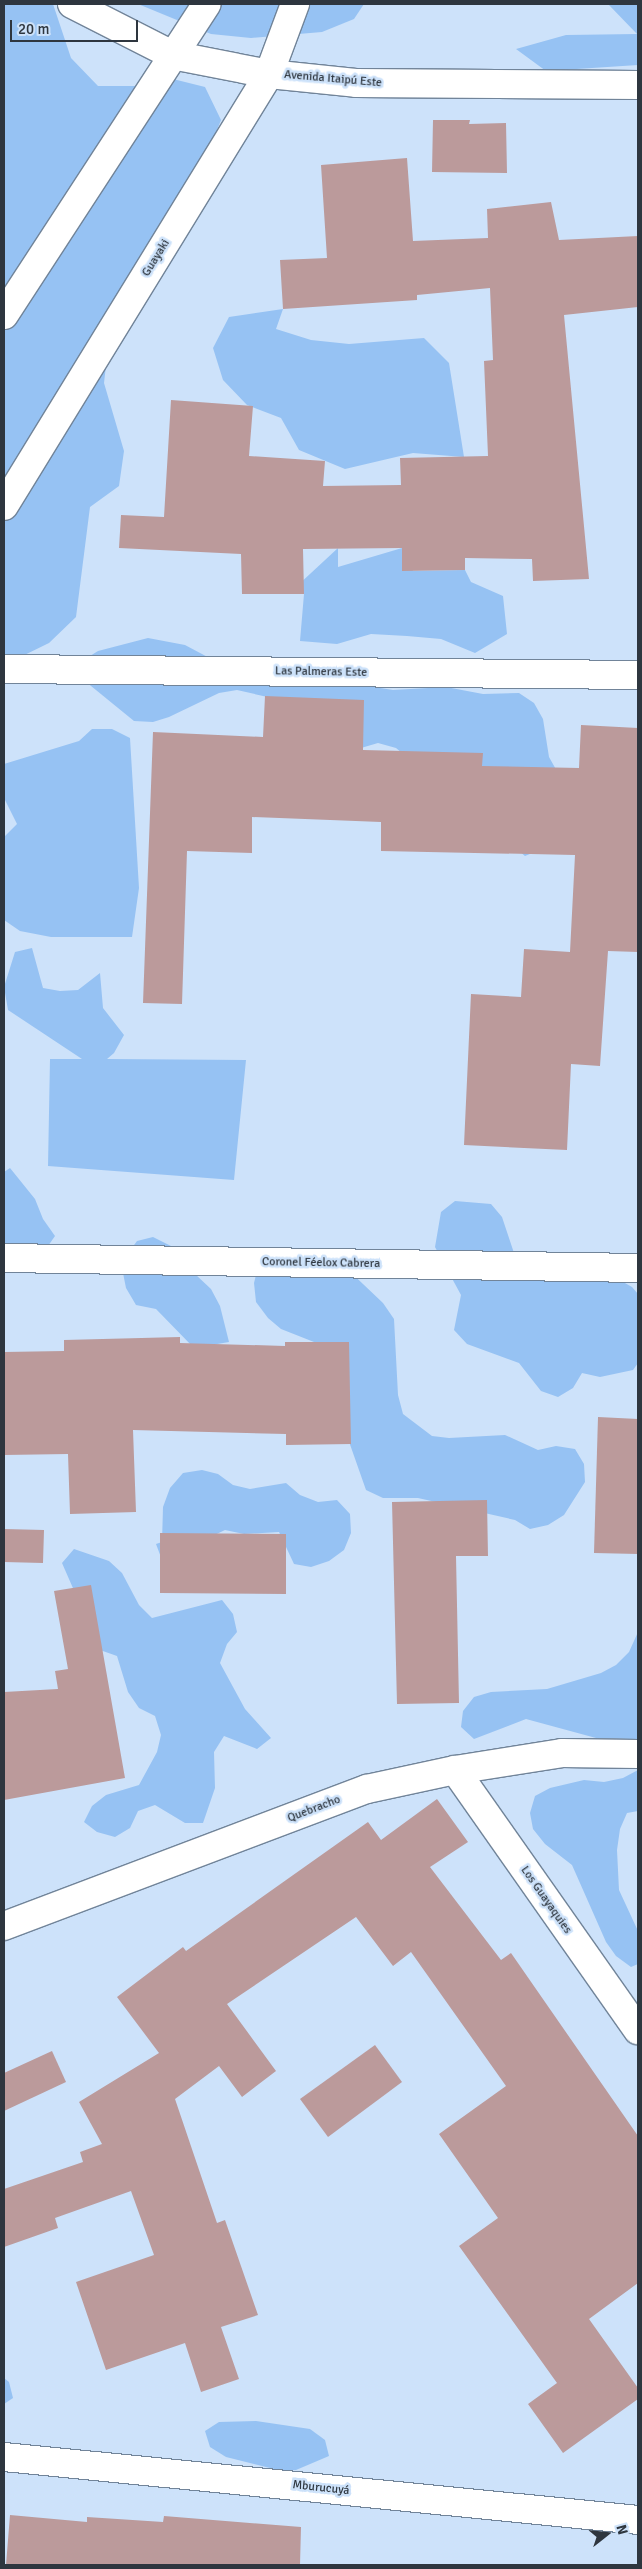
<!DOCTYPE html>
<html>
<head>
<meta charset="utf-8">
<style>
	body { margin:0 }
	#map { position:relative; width:642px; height:2569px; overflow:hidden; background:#cde2fa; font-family:Signika,sans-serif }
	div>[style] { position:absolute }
	.green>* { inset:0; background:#96c2f3 }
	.building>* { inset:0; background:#bb9a9b }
	.roads { filter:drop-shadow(1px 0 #718499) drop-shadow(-1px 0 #718499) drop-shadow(0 1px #718499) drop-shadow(0 -1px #718499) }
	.minor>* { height:28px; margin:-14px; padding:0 14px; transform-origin:14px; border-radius:14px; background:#fff }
	.tertiary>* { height:28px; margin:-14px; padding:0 14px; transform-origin:14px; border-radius:14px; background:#fff }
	span { translate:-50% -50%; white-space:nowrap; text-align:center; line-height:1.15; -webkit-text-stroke:5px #cde2fa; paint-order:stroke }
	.street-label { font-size:12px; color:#2e363f }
	.frame { position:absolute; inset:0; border:5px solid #2e363f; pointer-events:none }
	.north { position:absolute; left:582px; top:2509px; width:50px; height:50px; -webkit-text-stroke:4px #cde2fa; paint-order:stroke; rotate:74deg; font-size:14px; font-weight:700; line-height:20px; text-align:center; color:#2e363f }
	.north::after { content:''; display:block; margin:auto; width:18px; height:22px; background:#2e363f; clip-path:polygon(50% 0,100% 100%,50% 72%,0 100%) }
	.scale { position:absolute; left:10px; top:20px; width:128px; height:22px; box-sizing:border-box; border:2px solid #2e363f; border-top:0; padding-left:6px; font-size:15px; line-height:18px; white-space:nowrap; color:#2e363f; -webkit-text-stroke:4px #cde2fa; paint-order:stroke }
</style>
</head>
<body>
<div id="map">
	<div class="green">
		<i style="clip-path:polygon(4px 4px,53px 4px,71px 58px,98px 86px,135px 86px,169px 78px,205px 87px,221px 120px,207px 155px,167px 219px,144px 249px,134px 286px,108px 348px,104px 383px,124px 451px,119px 486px,90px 507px,76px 617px,49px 643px,4px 665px)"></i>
		<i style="clip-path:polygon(138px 4px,364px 4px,354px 19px,322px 32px,251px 38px,211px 34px)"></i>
		<i style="clip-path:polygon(608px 4px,638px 4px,638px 65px,546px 71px,516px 49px,566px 35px,637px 34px)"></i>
		<i style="clip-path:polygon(283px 309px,276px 329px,311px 340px,349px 344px,424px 338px,449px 363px,464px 457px,413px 453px,345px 469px,299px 450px,281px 418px,247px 405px,223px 380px,213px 348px,229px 317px)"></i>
		<i style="clip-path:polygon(338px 548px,338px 567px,402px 548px,413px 571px,465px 570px,471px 582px,503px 596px,507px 634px,475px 653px,441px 639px,407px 636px,371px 634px,337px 644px,300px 641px,304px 594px,297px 586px)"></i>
		<i style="clip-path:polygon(148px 638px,185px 645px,217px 662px,393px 690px,446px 687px,483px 694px,519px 693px,534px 703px,543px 719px,549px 757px,558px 773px,542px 849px,525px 856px,396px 748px,378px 743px,361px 748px,272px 698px,237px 690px,219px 693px,169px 717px,153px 722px,134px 721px,80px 677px,82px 661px,98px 651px)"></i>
		<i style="clip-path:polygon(92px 729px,112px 729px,130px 738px,139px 888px,132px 937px,51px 937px,20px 931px,4px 920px,4px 837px,17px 824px,4px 798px,4px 764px,79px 741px)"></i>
		<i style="clip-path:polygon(32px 948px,43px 988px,60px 991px,78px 990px,100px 973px,103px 1008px,124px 1035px,114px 1053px,107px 1059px,246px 1060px,234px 1180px,48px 1166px,50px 1059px,82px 1059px,8px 1010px,4px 987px,15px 952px)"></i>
		<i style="clip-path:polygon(10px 1168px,35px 1199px,43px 1219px,55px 1236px,41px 1256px,4px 1255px,4px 1172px)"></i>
		<i style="clip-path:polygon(455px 1201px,491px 1204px,502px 1217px,514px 1253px,616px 1278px,632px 1287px,638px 1294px,638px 1363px,633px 1370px,600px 1377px,582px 1373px,573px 1388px,558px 1397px,541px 1391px,519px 1363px,467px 1344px,454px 1330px,461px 1295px,435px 1247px,441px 1212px)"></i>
		<i style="clip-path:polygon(153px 1237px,171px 1246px,180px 1260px,211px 1289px,220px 1306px,229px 1342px,194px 1348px,156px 1309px,136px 1305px,126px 1288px,123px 1273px,126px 1256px,137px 1241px)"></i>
		<i style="clip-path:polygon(343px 1265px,383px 1303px,394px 1319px,398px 1395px,403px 1414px,432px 1436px,449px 1438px,505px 1435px,538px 1450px,556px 1446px,575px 1449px,584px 1464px,585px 1482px,564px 1515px,548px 1525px,530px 1529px,515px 1520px,418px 1498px,383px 1498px,366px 1490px,314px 1342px,281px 1329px,268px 1318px,256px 1302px,254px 1283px,258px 1267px)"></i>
		<i style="clip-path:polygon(202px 1470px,218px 1474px,233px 1485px,250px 1489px,286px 1483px,300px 1495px,318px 1502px,337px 1500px,350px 1514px,351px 1533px,344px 1550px,329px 1561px,311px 1567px,294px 1564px,279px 1532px,244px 1534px,225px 1530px,162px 1560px,156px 1544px,162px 1542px,163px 1507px,170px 1488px,183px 1473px)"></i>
		<i style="clip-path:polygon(74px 1549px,109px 1561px,122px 1573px,139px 1605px,152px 1618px,222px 1600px,233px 1614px,237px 1632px,227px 1644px,220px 1663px,245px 1709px,271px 1738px,257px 1749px,224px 1736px,214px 1752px,215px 1788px,203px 1823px,185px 1823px,155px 1805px,138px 1811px,130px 1828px,115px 1837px,97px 1832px,84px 1822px,92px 1806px,106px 1795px,139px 1785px,157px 1752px,161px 1735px,155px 1716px,139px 1708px,128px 1692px,117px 1656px,100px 1650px,62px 1563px)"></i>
		<i style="clip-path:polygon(638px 1632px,638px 1745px,632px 1739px,596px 1738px,526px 1719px,474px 1739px,461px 1727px,463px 1711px,474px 1697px,491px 1692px,547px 1689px,601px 1673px,616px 1665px,629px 1652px)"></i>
		<i style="clip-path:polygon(638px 1770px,638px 1811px,627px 1813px,620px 1829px,617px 1850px,619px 1890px,638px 1931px,638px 1964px,631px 1967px,616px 1956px,606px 1942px,572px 1865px,545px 1844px,533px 1829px,530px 1813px,535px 1796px,550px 1788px,584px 1780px,604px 1782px,623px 1778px)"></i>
		<i style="clip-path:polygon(4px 2378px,9px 2382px,13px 2398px,4px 2404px)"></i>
		<i style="clip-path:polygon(256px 2421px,310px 2429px,325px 2440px,329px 2456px,296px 2470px,278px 2470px,226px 2457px,210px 2447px,205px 2431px,219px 2422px)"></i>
	</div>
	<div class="building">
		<i style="clip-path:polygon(433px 120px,470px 120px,469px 124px,506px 123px,507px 173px,432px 172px)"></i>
		<i style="clip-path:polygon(407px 158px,413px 241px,488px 238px,487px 209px,551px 202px,559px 240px,638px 236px,638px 307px,564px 315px,589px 579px,533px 581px,532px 559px,465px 558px,465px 570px,402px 571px,402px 548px,303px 549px,304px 594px,242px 594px,241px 554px,119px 548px,121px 515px,164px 517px,171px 400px,253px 406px,249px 456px,325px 461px,323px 486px,401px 485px,400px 458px,488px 456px,484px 361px,493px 360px,490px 288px,417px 295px,417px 300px,283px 309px,280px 260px,327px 258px,321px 165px)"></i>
		<i style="clip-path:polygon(265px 696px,364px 700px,363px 750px,483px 753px,482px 766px,579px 768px,581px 725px,638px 728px,638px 952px,608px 951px,600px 1066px,571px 1064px,567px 1150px,464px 1145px,471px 994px,521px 997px,524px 949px,570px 952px,575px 855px,381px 851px,381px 822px,252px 817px,252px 853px,187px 851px,182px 1004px,143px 1003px,153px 732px,263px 737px)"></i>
		<i style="clip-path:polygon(180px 1337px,180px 1343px,285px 1346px,285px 1342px,349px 1342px,351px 1444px,286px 1445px,286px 1434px,133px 1430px,136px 1512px,70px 1514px,68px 1454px,4px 1455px,4px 1352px,64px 1351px,64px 1340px)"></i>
		<i style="clip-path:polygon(598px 1417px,638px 1419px,638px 1554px,594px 1553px)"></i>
		<i style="clip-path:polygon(487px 1500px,488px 1556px,456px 1556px,459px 1703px,397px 1704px,392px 1502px)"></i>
		<i style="clip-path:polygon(4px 1529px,44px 1530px,43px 1563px,4px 1562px)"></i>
		<i style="clip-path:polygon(160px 1533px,286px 1534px,286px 1594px,160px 1593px)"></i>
		<i style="clip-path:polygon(91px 1585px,125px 1778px,4px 1800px,4px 1692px,58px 1689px,55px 1671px,68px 1669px,54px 1591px)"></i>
		<i style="clip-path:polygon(437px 1799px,468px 1842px,430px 1867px,501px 1960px,511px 1953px,638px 2136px,638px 2283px,589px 2319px,638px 2388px,638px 2399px,563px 2453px,528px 2404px,557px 2383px,459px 2246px,498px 2218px,439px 2134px,506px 2086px,411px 1952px,393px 1966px,356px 1917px,227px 2004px,276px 2071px,242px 2097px,219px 2066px,175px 2099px,217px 2223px,225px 2220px,258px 2315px,221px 2327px,239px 2379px,201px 2392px,185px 2343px,106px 2370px,76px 2282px,154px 2255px,131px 2191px,55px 2218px,58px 2228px,4px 2247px,4px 2189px,83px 2162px,80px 2152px,102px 2144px,79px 2102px,159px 2053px,117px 1997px,183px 1947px,186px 1951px,368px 1822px,381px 1840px)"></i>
		<i style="clip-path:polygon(375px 2045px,402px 2082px,328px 2137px,300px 2099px)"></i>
		<i style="clip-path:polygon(52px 2051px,66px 2082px,4px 2111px,4px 2073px)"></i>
		<i style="clip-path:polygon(10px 2515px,87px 2522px,87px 2517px,163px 2522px,164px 2516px,301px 2527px,300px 2565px,6px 2565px)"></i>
	</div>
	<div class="roads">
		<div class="minor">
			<i style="left:4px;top:315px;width:371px;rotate:-56.9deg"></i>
			<i style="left:4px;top:506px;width:507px;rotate:-58.47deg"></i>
			<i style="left:269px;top:74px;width:75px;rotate:-69.6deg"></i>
			<i style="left:4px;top:669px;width:634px;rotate:0.54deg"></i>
			<i style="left:4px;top:1258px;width:634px;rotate:0.9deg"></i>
			<i style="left:455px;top:1770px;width:318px;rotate:54.9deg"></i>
			<i style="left:4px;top:1926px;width:388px;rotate:-20.7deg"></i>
			<i style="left:367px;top:1789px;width:90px;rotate:-12.2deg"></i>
			<i style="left:455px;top:1770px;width:108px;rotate:-9deg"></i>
			<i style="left:562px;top:1753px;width:76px;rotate:0.8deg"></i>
			<i style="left:4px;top:2457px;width:637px;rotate:5.67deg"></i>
		</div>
		<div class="tertiary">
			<i style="left:72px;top:4px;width:112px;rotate:27deg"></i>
			<i style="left:172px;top:55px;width:99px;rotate:11.1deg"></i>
			<i style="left:269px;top:74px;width:87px;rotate:5.9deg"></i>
			<i style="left:356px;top:83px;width:282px;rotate:0.4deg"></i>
		</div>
	</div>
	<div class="street-label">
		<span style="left:333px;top:79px;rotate:5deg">Avenida Itaipú Este</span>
		<span style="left:156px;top:258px;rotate:-58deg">Guayaki</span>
		<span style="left:321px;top:672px;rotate:1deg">Las Palmeras Este</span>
		<span style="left:321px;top:1263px;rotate:1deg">Coronel Féelox Cabrera</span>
		<span style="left:314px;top:1809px;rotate:-21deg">Quebracho</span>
		<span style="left:546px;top:1900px;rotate:55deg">Los Guayaquies</span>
		<span style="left:321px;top:2488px;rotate:6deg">Mburucuyá</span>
	</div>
	<div class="frame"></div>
	<div class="north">N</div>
	<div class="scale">20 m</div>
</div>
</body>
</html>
